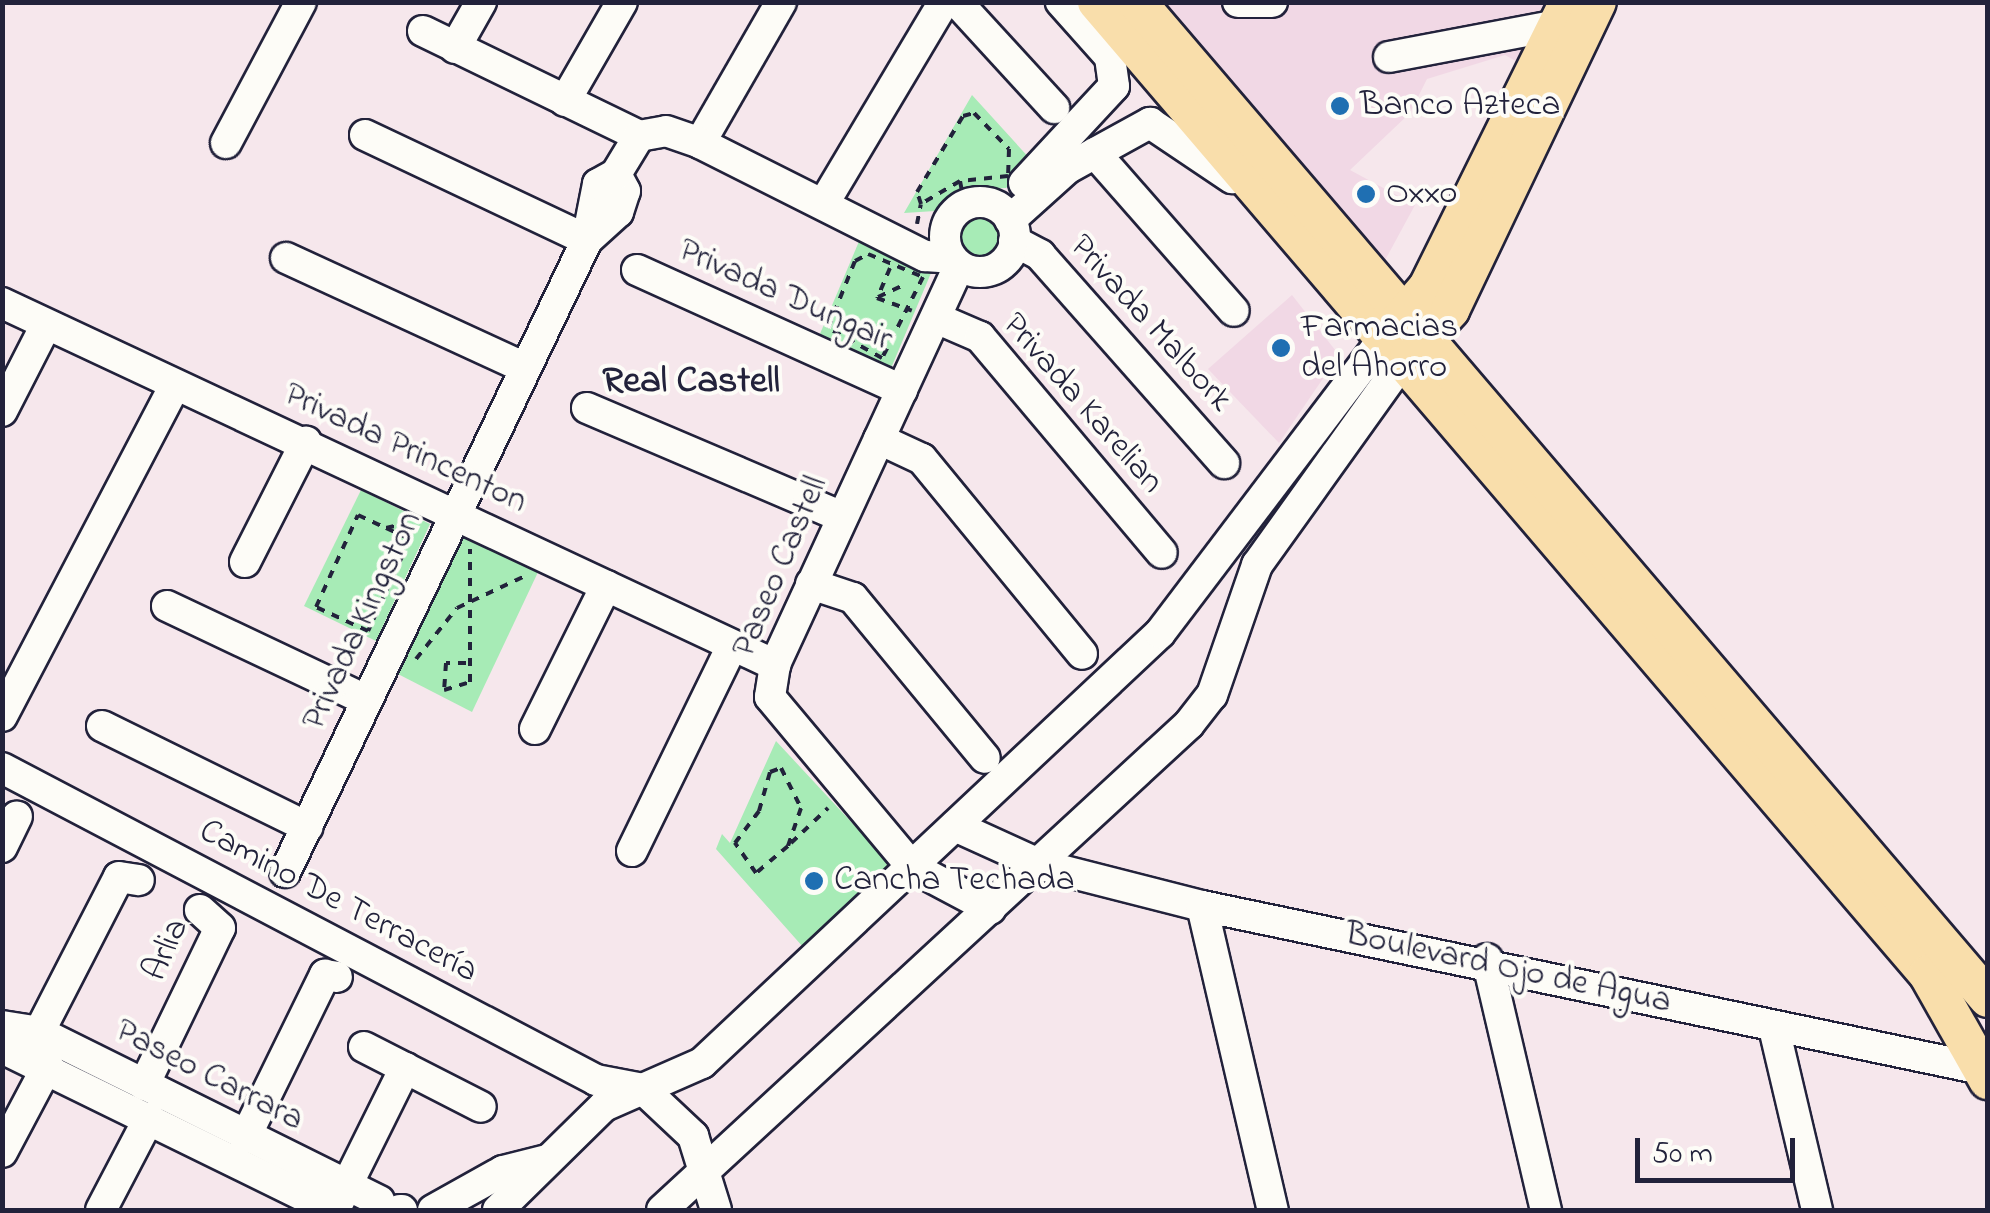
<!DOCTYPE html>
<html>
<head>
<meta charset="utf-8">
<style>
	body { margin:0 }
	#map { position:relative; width:1990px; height:1213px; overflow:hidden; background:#f6e7ec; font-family:"Indie Flower",sans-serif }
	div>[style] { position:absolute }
	.built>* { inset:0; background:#f1d8e5 }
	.green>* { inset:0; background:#a7ebb6 }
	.round { border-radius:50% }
	.path>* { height:4px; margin-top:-2px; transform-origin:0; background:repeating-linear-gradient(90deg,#22223b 0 8px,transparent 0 16px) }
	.roads { filter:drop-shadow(2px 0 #22223b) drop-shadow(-2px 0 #22223b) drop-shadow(0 2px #22223b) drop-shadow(0 -2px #22223b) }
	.minor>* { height:30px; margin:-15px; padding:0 15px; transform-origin:15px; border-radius:15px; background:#fdfcf7 }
	.minor>.ring { margin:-15px; padding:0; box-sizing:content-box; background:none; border:30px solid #fdfcf7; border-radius:50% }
	.major>* { height:38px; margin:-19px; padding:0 19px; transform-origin:19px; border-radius:19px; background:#f9deab }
	.dots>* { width:28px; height:28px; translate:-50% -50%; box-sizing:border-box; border:5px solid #fdfcf7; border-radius:50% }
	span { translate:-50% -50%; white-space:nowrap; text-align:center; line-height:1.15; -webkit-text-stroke:8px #fdfcf7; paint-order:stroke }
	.poi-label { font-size:35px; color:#22223b }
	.left { translate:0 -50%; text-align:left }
	.street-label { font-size:35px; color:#22223b }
	.neighbourhood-label { font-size:38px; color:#22223b; font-weight:700 }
	.frame { position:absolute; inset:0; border:5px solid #22223b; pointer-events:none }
	.scale { position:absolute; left:1635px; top:1138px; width:160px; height:45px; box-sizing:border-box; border:5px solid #22223b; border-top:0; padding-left:12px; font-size:30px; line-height:35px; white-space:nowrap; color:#22223b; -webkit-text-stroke:8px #fdfcf7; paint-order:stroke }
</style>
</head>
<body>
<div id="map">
	<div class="built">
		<i style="clip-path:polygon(1154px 3px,1553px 3px,1525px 66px,1505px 55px,1427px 79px,1410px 113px,1350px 170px,1415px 205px,1383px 264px)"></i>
		<i style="clip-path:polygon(1292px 295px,1339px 355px,1279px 443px,1208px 369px)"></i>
	</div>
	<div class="green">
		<i style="clip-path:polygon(972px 95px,1032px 161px,1006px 188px,967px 189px,935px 211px,904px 213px)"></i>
		<i class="round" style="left:954px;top:212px;width:50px;height:50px"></i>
		<i style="clip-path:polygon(860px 239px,931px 273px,889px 373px,817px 341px)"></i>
		<i style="clip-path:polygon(361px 490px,430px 524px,376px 641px,304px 606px)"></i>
		<i style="clip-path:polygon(463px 534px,539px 570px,472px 712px,396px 673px)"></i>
		<i style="clip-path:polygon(776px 741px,893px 867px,803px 947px,716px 849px,722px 834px,730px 843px)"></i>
	</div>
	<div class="path">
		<i style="left:974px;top:113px;width:50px;rotate:45.8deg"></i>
		<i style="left:1009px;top:149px;width:27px;rotate:92deg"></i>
		<i style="left:1008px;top:176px;width:48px;rotate:174.1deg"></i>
		<i style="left:960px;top:181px;width:45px;rotate:149.5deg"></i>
		<i style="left:921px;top:204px;width:13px;rotate:-108deg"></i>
		<i style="left:917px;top:192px;width:89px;rotate:-58.8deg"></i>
		<i style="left:963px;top:116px;width:11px;rotate:-15deg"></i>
		<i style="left:960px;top:181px;width:25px;rotate:79deg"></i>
		<i style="left:917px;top:224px;width:20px;rotate:-79deg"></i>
		<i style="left:868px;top:254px;width:60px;rotate:22.7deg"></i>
		<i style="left:923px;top:277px;width:91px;rotate:116.8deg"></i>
		<i style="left:882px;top:358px;width:62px;rotate:-150.9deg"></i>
		<i style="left:828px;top:328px;width:72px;rotate:-68.1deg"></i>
		<i style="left:855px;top:261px;width:15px;rotate:-28deg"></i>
		<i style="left:890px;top:268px;width:33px;rotate:113deg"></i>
		<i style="left:877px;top:298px;width:37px;rotate:20deg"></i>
		<i style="left:878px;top:297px;width:31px;rotate:-25deg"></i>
		<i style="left:386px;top:528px;width:26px;rotate:25deg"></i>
		<i style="left:410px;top:539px;width:101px;rotate:114.5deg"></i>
		<i style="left:368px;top:631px;width:57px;rotate:-155.2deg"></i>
		<i style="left:316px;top:607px;width:101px;rotate:-65.5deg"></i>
		<i style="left:358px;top:515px;width:31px;rotate:25deg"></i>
		<i style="left:386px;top:528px;width:22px;rotate:-13deg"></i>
		<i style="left:416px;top:659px;width:65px;rotate:-51.2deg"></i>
		<i style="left:457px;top:608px;width:77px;rotate:-25.2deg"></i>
		<i style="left:466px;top:663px;width:20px;rotate:180deg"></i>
		<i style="left:446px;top:663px;width:27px;rotate:94deg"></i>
		<i style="left:444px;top:690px;width:27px;rotate:-17deg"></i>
		<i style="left:470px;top:682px;width:133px;rotate:-90deg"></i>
		<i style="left:781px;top:768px;width:45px;rotate:63.4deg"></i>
		<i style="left:801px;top:808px;width:40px;rotate:108.9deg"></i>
		<i style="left:788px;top:846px;width:42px;rotate:139.8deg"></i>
		<i style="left:756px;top:873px;width:37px;rotate:-125deg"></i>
		<i style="left:735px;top:843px;width:40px;rotate:-53deg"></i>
		<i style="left:759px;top:811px;width:41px;rotate:-74.2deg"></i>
		<i style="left:770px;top:772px;width:12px;rotate:-20deg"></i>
		<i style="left:791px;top:843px;width:51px;rotate:-43.4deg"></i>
	</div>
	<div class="roads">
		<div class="minor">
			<i style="left:957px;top:2px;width:144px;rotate:47.5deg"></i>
			<i style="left:1238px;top:2px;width:34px"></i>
			<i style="left:423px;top:31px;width:240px;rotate:25.9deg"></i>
			<i style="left:455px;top:48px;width:53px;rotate:-60.5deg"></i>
			<i style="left:1389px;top:57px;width:173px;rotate:-10.7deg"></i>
			<i style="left:565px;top:101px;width:114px;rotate:-60.1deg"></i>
			<i style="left:365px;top:135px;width:246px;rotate:25.3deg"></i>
			<i style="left:226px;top:143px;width:160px;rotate:-62deg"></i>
			<i style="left:700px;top:143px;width:163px;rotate:-60.1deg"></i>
			<i style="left:1095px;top:153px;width:210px;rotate:48.7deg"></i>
			<i style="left:1024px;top:183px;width:132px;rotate:-47.1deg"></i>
			<i style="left:1114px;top:86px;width:29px;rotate:-98deg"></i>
			<i style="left:1110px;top:57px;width:74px;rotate:-131.7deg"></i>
			<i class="ring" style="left:945px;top:202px;width:40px;height:40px"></i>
			<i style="left:824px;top:203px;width:234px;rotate:-59.2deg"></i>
			<i style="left:1010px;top:220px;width:78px;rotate:-41.9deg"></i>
			<i style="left:1068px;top:168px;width:94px;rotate:-28.8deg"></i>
			<i style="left:1150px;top:123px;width:99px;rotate:33.9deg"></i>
			<i style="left:587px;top:240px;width:42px;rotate:-42.1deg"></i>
			<i style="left:618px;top:212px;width:22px;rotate:-72deg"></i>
			<i style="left:625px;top:191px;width:19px;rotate:-118deg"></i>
			<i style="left:1014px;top:241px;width:30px;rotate:28deg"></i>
			<i style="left:1040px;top:255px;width:278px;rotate:48.5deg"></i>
			<i style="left:286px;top:258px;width:263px;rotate:24.7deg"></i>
			<i style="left:959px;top:266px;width:439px;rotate:114.8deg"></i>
			<i style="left:775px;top:665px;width:32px;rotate:99deg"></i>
			<i style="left:770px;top:697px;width:222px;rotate:50.1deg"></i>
			<i style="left:912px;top:867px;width:89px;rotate:28deg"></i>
			<i style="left:637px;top:270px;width:291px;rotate:24.4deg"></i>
			<i style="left:2px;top:303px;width:854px;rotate:25.09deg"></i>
			<i style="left:936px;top:318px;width:48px;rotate:23.4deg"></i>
			<i style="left:980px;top:337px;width:282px;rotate:49.9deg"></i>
			<i style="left:587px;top:408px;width:277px;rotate:23.1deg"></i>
			<i style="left:2px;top:411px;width:97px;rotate:-62.9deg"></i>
			<i style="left:879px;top:439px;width:47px;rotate:24.9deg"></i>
			<i style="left:922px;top:459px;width:252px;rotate:50.6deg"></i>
			<i style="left:245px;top:562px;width:135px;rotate:-63.1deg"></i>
			<i style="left:811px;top:584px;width:44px;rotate:18.4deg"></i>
			<i style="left:853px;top:598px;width:207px;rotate:50.5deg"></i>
			<i style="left:167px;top:606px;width:220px;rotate:25.3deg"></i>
			<i style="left:2px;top:716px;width:373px;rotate:-62.4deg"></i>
			<i style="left:102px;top:726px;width:229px;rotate:26.2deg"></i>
			<i style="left:535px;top:729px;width:160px;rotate:-63.6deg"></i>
			<i style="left:2px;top:768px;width:671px;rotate:27.71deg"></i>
			<i style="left:596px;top:1080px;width:48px;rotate:10.8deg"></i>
			<i style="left:643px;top:1089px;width:69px;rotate:43.2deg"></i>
			<i style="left:693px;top:1136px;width:77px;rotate:72.7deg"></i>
			<i style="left:955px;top:826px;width:94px;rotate:24.4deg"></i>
			<i style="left:1041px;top:865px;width:166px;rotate:14.3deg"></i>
			<i style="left:1202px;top:906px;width:792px;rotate:11.81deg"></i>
			<i style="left:2px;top:847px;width:34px;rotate:-64deg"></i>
			<i style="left:632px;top:851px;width:228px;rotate:-64deg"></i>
			<i style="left:285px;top:872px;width:700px;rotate:-64.46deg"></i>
			<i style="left:587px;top:240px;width:57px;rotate:-78.9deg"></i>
			<i style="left:598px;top:184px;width:21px;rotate:-29deg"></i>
			<i style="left:616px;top:174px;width:44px;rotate:-58.8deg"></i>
			<i style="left:639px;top:136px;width:27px;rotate:-10deg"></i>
			<i style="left:666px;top:131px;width:36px;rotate:19deg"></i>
			<i style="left:700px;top:143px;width:252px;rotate:26.7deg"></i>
			<i style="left:925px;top:256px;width:26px;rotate:4deg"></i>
			<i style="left:1202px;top:906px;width:312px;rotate:76.9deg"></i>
			<i style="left:1487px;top:959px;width:258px;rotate:76.8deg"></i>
			<i style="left:2px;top:1026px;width:37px;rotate:9deg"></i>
			<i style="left:39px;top:1032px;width:380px;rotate:26.4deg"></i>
			<i style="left:1774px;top:1028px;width:187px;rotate:76.7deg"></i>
			<i style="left:364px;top:1047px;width:131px;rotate:27.1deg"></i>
			<i style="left:2px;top:1048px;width:369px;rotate:26.1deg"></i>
			<i style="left:31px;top:1048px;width:192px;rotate:-62.8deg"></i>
			<i style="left:119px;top:877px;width:20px;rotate:9deg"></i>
			<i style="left:144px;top:1085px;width:174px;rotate:-64.2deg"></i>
			<i style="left:220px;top:928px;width:27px;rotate:-138deg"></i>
			<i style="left:245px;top:1138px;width:182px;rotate:-63.9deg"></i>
			<i style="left:325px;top:975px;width:12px;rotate:9deg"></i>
			<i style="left:2px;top:1152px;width:98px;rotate:-62.1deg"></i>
			<i style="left:338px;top:1203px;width:151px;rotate:-63.6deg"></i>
			<i style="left:101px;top:1210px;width:104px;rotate:-62.4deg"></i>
			<i style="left:400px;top:1210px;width:2px"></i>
			<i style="left:433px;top:1210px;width:80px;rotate:-29.1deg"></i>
			<i style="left:503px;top:1171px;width:45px;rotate:-14deg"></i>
			<i style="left:498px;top:1210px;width:148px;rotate:-44.5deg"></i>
			<i style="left:604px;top:1106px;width:107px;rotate:-23.7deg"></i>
			<i style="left:702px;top:1063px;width:628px;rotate:-43.19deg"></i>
			<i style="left:1160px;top:633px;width:369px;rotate:-52.8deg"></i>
			<i style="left:662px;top:1210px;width:717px;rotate:-42.68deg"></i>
			<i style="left:1189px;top:724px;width:37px;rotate:-52deg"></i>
			<i style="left:1212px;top:695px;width:138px;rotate:-70.9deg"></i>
			<i style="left:1257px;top:565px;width:252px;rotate:-54.4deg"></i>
		</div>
		<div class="major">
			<i style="left:1097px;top:2px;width:1279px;rotate:49.47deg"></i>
			<i style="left:1928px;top:974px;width:122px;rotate:60.5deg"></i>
			<i style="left:1137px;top:2px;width:1310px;rotate:49.49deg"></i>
			<i style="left:1389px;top:333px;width:60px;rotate:-49.7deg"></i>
			<i style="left:1428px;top:287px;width:318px;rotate:-63.7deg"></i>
			<i style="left:1409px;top:356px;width:62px;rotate:-48.3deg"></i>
			<i style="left:1450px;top:310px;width:341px;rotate:-64.5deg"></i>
		</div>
	</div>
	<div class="dots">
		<i style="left:1340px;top:106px;background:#1f6fb2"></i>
		<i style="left:1366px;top:194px;background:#1f6fb2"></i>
		<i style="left:1281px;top:348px;background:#1f6fb2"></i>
		<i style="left:814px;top:881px;background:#1f6fb2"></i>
	</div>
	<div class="poi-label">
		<span class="left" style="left:1360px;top:106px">Banco Azteca</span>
		<span class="left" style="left:1386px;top:194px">Oxxo</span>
		<span class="left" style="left:1301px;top:348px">Farmacias<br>del Ahorro</span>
		<span class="left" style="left:834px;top:881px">Cancha Techada</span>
	</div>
	<div class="street-label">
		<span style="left:785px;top:296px;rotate:24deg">Privada Dungair</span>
		<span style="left:1150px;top:324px;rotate:48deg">Privada Malbork</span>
		<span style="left:1082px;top:404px;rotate:49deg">Privada Karelian</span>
		<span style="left:405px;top:449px;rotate:25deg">Privada Princenton</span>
		<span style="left:781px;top:567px;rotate:-67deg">Paseo Castell</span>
		<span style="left:363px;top:621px;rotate:-65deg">Privada Kingston</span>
		<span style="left:338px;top:902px;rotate:28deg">Camino De Terracería</span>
		<span style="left:167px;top:950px;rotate:-66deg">Arlia</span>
		<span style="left:1508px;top:969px;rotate:12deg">Boulevard Ojo de Agua</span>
		<span style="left:209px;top:1076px;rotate:27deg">Paseo Carrara</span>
	</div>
	<div class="neighbourhood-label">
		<span style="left:691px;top:383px">Real Castell</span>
	</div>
	<div class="frame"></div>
	<div class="scale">50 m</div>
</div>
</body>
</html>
